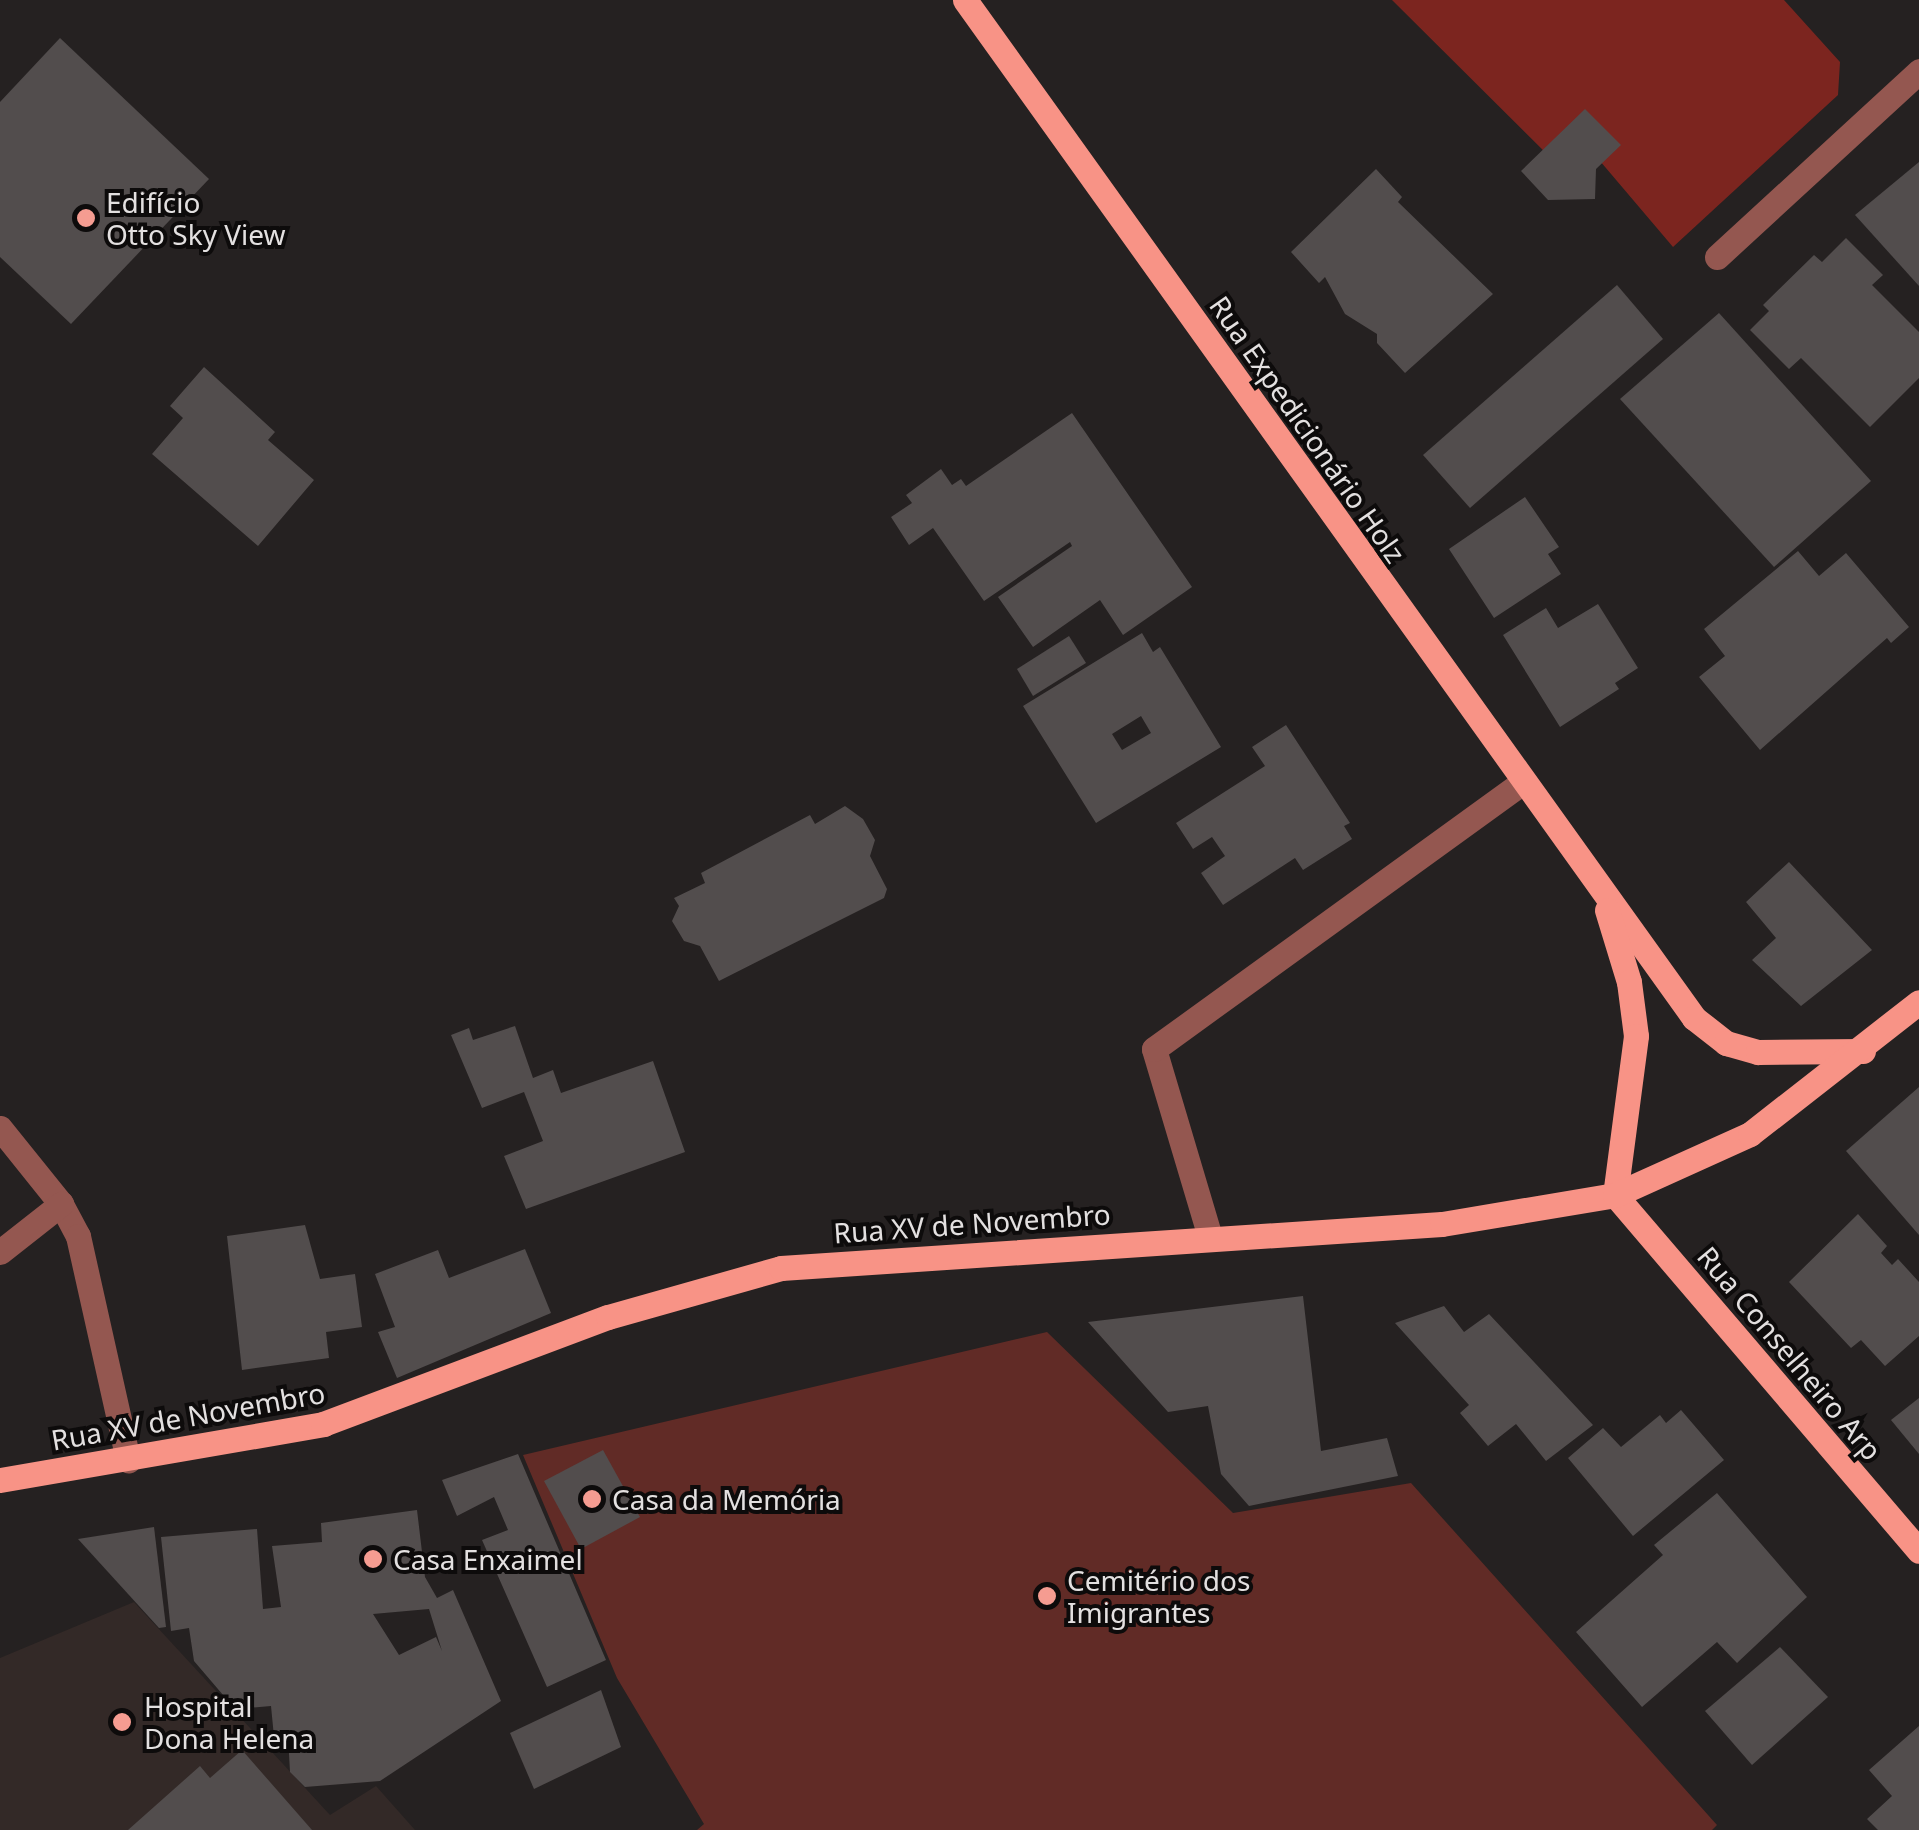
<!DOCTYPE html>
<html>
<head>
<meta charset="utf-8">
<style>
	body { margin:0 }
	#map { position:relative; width:1919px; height:1830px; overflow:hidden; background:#252121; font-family:"Noto Sans",sans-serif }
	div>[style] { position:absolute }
	.built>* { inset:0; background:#332927 }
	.green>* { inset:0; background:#612b26 }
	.forest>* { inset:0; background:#7c251f }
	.building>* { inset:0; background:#524d4d }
	.minor>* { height:25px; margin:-12.5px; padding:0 12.5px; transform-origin:12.5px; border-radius:12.5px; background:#945750 }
	.major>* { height:25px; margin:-12.5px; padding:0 12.5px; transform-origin:12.5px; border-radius:12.5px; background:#f89386 }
	.dots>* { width:28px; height:28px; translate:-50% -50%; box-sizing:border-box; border:5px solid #0d0b0b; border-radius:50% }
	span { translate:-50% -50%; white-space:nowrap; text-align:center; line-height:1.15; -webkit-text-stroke:8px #0d0b0b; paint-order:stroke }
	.poi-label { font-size:28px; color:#e3e0e0 }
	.left { translate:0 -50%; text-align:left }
	.street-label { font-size:28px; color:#e3e0e0 }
</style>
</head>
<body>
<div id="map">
	<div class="built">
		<i style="clip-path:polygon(134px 1602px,330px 1815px,376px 1786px,415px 1830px,0 1830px,0 1658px)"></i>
	</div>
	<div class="green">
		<i style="clip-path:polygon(1047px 1332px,1233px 1513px,1411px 1483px,1717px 1825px,1712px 1830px,697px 1830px,704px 1824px,617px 1678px,523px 1455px)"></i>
	</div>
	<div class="forest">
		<i style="clip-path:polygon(1392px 0,1784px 0,1840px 62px,1838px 95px,1673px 247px,1600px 161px,1575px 182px)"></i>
	</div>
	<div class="building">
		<i style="clip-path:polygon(60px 38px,209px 179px,71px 324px,0 257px,0 102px)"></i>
		<i style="clip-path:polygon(1585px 109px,1621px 145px,1596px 169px,1595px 199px,1548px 200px,1521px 171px)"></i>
		<i style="clip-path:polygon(1919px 162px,1919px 286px,1855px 215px)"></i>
		<i style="clip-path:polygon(1376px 169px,1402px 197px,1398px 202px,1493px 294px,1405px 373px,1377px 343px,1377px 334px,1345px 314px,1325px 277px,1319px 283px,1291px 252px)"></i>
		<i style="clip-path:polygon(1846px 238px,1883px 275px,1872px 285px,1919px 332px,1919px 378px,1870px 427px,1801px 358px,1789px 369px,1750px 330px,1769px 311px,1763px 305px,1814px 255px,1822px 262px)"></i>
		<i style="clip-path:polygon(1617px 285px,1663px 339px,1470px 508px,1423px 455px)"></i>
		<i style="clip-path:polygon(1719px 313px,1871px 481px,1774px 567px,1620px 399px)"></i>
		<i style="clip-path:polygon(204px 367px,275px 432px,268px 440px,314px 480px,258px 546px,152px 454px,183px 418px,170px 406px)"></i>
		<i style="clip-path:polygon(1072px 413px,1192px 587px,1123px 635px,1100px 600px,1033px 647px,998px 597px,1072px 546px,1070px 542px,984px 601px,933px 528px,909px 545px,891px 517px,912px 503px,906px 495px,941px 469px,952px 485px,961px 479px,966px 486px)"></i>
		<i style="clip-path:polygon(1525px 497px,1559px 547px,1548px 554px,1561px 574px,1494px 618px,1449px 549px)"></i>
		<i style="clip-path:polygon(1798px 551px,1819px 576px,1846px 553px,1909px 627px,1891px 643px,1887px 638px,1760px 750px,1699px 677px,1725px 656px,1704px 629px)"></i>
		<i style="clip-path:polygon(1598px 604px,1638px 668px,1615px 683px,1619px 689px,1560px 727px,1503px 635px,1546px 608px,1558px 628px)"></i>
		<i style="clip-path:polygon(evenodd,1142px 633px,1153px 652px,1160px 647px,1221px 747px,1096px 823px,1023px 706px,1142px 633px,1141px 716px,1151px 733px,1122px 750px,1112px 734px,1141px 716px)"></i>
		<i style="clip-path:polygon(1069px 636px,1086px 663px,1033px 696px,1017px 669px)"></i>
		<i style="clip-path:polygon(1286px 725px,1350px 823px,1344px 826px,1352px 839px,1303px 870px,1295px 858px,1223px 905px,1201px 873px,1225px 856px,1212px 837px,1193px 849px,1176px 823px,1265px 766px,1252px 747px)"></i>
		<i style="clip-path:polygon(845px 806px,863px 819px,875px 840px,870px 856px,887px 889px,884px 898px,719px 981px,700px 946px,684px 941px,672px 921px,679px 906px,674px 898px,705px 883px,701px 873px,810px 815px,815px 824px)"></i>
		<i style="clip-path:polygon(1789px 862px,1872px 950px,1801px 1006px,1752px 960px,1776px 938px,1746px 902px)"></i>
		<i style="clip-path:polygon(515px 1026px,533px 1078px,553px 1070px,561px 1093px,653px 1061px,685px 1152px,526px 1209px,504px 1156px,543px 1141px,524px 1092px,482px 1108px,451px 1035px,469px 1028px,473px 1040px)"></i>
		<i style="clip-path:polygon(1919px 1087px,1919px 1235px,1846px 1151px)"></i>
		<i style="clip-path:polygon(1858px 1214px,1887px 1246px,1881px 1253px,1892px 1265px,1898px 1259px,1919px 1282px,1919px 1336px,1885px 1366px,1861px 1340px,1851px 1348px,1789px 1282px)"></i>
		<i style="clip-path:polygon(305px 1225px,320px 1279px,355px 1274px,362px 1327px,326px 1332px,329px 1358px,242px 1370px,227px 1236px)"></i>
		<i style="clip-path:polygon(525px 1249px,551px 1313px,397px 1378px,378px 1332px,395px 1327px,375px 1274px,438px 1250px,449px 1278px)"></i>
		<i style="clip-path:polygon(1303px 1296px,1321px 1451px,1387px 1438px,1398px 1476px,1249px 1506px,1221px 1474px,1208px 1406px,1168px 1412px,1088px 1322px)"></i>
		<i style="clip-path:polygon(1444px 1306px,1464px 1332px,1489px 1314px,1593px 1425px,1546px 1461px,1516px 1424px,1488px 1446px,1460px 1413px,1469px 1405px,1395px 1323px)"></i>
		<i style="clip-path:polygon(1919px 1398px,1919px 1454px,1891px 1420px)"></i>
		<i style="clip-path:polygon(1681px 1410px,1724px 1460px,1633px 1536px,1568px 1458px,1603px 1428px,1621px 1447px,1660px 1415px,1666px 1423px)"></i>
		<i style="clip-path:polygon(603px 1450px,640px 1517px,581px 1549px,544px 1481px)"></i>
		<i style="clip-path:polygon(518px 1454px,606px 1660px,547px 1687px,482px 1540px,508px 1530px,494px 1497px,457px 1516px,442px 1480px)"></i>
		<i style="clip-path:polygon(1717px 1493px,1807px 1597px,1737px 1663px,1717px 1642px,1642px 1707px,1576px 1632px,1663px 1555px,1654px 1545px)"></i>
		<i style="clip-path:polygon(evenodd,417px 1510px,425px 1577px,437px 1598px,453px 1590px,501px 1701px,380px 1781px,305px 1787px,290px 1772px,288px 1736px,274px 1737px,271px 1706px,235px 1709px,194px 1661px,189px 1628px,171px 1631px,161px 1537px,257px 1529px,263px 1609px,281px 1607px,272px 1546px,322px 1542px,321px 1523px,417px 1510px,429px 1609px,442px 1651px,436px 1637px,399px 1655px,373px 1614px,429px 1609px)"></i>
		<i style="clip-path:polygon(154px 1527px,166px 1627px,159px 1628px,78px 1539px)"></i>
		<i style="clip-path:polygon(1780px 1647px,1828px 1697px,1752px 1765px,1705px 1711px)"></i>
		<i style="clip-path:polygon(601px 1690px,621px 1747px,534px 1789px,510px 1733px)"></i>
		<i style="clip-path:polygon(1919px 1726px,1919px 1830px,1878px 1830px,1867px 1819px,1892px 1796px,1869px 1770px)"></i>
		<i style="clip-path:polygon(242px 1750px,312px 1830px,128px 1830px,200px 1766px,210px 1778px)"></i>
	</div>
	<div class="minor">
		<i style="left:1717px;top:257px;width:275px;rotate:-42.6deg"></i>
		<i style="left:0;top:1128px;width:97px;rotate:51.2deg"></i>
		<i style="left:61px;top:1204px;width:36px;rotate:62deg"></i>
		<i style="left:78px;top:1236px;width:230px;rotate:77.4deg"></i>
		<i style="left:1210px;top:1237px;width:196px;rotate:-106.6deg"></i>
		<i style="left:1154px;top:1049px;width:455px;rotate:-35.9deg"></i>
		<i style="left:0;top:1252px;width:78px;rotate:-38.2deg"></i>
	</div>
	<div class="major">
		<i style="left:965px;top:0;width:1252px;rotate:54.39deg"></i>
		<i style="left:1694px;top:1018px;width:41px;rotate:38deg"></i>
		<i style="left:1726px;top:1043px;width:33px;rotate:16deg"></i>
		<i style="left:1758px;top:1052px;width:105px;rotate:-0.5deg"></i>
		<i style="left:1607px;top:910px;width:75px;rotate:73deg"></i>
		<i style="left:1629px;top:982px;width:54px;rotate:82.6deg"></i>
		<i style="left:1636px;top:1036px;width:160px;rotate:97.5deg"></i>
		<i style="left:1615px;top:1195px;width:468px;rotate:49.5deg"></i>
		<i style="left:0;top:1480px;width:328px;rotate:-9.8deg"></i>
		<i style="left:323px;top:1424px;width:304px;rotate:-20.6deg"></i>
		<i style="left:608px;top:1317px;width:180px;rotate:-15.8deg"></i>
		<i style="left:781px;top:1268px;width:662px;rotate:-3.81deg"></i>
		<i style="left:1442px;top:1224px;width:175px;rotate:-9.5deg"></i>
		<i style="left:1615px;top:1195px;width:148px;rotate:-24.3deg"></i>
		<i style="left:1750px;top:1134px;width:214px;rotate:-38deg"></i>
	</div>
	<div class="dots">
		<i style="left:86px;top:218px;background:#f59c91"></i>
		<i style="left:592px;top:1499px;background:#f59c91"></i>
		<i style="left:373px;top:1559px;background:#f59c91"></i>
		<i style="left:1047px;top:1596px;background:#f59c91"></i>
		<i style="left:122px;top:1722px;background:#f59c91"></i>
	</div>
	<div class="poi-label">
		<span class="left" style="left:106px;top:218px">Edifício<br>Otto Sky View</span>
		<span class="left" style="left:612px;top:1499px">Casa da Memória</span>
		<span class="left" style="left:393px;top:1559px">Casa Enxaimel</span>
		<span class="left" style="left:1067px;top:1596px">Cemitério dos<br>Imigrantes</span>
		<span class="left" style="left:144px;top:1722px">Hospital<br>Dona Helena</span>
	</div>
	<div class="street-label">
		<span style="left:1308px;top:429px;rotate:55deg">Rua Expedicionário Holz</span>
		<span style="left:972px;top:1223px;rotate:-4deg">Rua XV de Novembro</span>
		<span style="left:1790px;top:1353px;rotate:50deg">Rua Conselheiro Arp</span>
		<span style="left:188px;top:1416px;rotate:-10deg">Rua XV de Novembro</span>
	</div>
</div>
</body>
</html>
